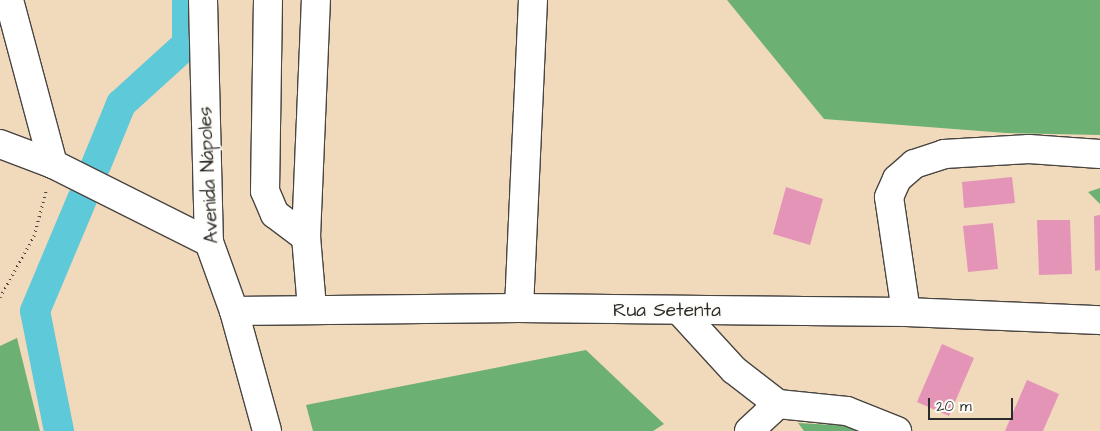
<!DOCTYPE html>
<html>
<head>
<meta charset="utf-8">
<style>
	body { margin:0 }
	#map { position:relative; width:1100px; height:431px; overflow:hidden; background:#f1dabb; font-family:"Architects Daughter",sans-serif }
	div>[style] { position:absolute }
	.forest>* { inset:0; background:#6db074 }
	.canal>* { height:30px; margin:-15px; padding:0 15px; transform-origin:15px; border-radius:15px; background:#5ec9d8 }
	.building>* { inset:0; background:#e394b7 }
	.path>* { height:3px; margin-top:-1.5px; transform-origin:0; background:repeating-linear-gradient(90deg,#494541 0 1px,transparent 0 5px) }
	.roads { filter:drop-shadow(1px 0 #494541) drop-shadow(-1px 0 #494541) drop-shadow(0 1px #494541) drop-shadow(0 -1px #494541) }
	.minor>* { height:28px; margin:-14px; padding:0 14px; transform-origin:14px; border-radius:14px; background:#fff }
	span { translate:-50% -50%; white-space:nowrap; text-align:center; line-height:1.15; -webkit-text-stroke:4px #fdfcf7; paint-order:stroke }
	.street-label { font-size:19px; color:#2b2b2b }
	.scale { position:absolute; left:928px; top:398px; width:85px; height:22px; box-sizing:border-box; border:2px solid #2b2b2b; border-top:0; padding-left:6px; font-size:15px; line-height:18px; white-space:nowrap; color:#2b2b2b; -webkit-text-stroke:4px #fdfcf7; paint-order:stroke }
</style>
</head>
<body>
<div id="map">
	<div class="forest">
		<i style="clip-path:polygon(727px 0,1100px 0,1100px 135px,1006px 133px,824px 119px)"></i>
		<i style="clip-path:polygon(1100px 188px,1100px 204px,1088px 192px)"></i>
		<i style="clip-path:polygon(17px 338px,40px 431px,0 431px,0 346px)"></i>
		<i style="clip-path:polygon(586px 350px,664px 424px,653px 431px,313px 431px,306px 405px)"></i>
		<i style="clip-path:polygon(798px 423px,852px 426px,863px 431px,804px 431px)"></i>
	</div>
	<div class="canal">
		<i style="left:96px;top:165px;width:66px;rotate:-67.7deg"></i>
		<i style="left:121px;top:104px;width:89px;rotate:-42.3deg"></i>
		<i style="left:187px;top:44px;width:44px;rotate:-90deg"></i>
		<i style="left:59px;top:431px;width:122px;rotate:-101.3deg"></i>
		<i style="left:35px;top:311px;width:121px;rotate:-67.2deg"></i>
	</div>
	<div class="building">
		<i style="clip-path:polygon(1012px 177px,1015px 203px,964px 208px,962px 182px)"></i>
		<i style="clip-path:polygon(786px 187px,823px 199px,810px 245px,773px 234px)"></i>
		<i style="clip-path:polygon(1100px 215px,1100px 270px,1095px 271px,1094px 216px)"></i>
		<i style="clip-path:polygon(1037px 220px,1070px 220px,1072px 274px,1039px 275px)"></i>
		<i style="clip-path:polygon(993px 223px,998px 269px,968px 272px,963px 226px)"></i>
		<i style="clip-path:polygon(942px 344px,974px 358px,949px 416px,917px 402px)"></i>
		<i style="clip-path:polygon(1027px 380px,1059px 394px,1043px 431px,1005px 431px)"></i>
	</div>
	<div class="path">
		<i style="left:0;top:297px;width:70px;rotate:-60.9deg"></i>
		<i style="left:34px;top:236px;width:47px;rotate:-75.1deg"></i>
	</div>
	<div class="roads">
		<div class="minor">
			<i style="left:9px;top:0;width:170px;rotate:75deg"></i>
			<i style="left:203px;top:0;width:242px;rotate:88.6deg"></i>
			<i style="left:209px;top:242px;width:73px;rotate:70.1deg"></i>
			<i style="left:234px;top:311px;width:124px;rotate:74.6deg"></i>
			<i style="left:268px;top:0;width:191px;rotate:90.9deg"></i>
			<i style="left:265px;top:191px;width:25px;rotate:67deg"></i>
			<i style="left:275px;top:214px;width:39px;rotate:37deg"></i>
			<i style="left:0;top:144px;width:57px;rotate:20.7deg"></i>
			<i style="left:53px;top:164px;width:174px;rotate:26.6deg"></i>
			<i style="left:312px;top:308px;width:71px;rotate:-94.8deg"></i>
			<i style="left:306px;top:237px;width:237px;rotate:-87.6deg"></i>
			<i style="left:519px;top:308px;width:308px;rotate:-87.4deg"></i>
			<i style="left:679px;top:310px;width:81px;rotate:47.5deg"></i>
			<i style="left:734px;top:370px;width:56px;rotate:37.7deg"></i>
			<i style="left:778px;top:404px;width:69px;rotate:5.8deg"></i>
			<i style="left:847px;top:411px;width:54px;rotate:21.8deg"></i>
			<i style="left:234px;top:311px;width:285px;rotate:-0.6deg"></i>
			<i style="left:519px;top:308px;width:387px;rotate:0.6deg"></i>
			<i style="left:906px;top:312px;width:194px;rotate:2.4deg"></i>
			<i style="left:906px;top:312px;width:116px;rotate:-98.4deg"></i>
			<i style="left:889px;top:197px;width:20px;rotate:-66deg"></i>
			<i style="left:897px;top:179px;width:23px;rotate:-41deg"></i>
			<i style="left:914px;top:164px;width:32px;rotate:-18deg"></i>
			<i style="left:944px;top:154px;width:85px;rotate:-3.4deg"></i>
			<i style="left:1029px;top:149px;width:71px;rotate:4deg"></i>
			<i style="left:749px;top:431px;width:40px;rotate:-43deg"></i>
		</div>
	</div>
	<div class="street-label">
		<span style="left:209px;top:175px;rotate:-93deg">Avenida Nápoles</span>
		<span style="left:667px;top:311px">Rua Setenta</span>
	</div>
	<div class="scale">20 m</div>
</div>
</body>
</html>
